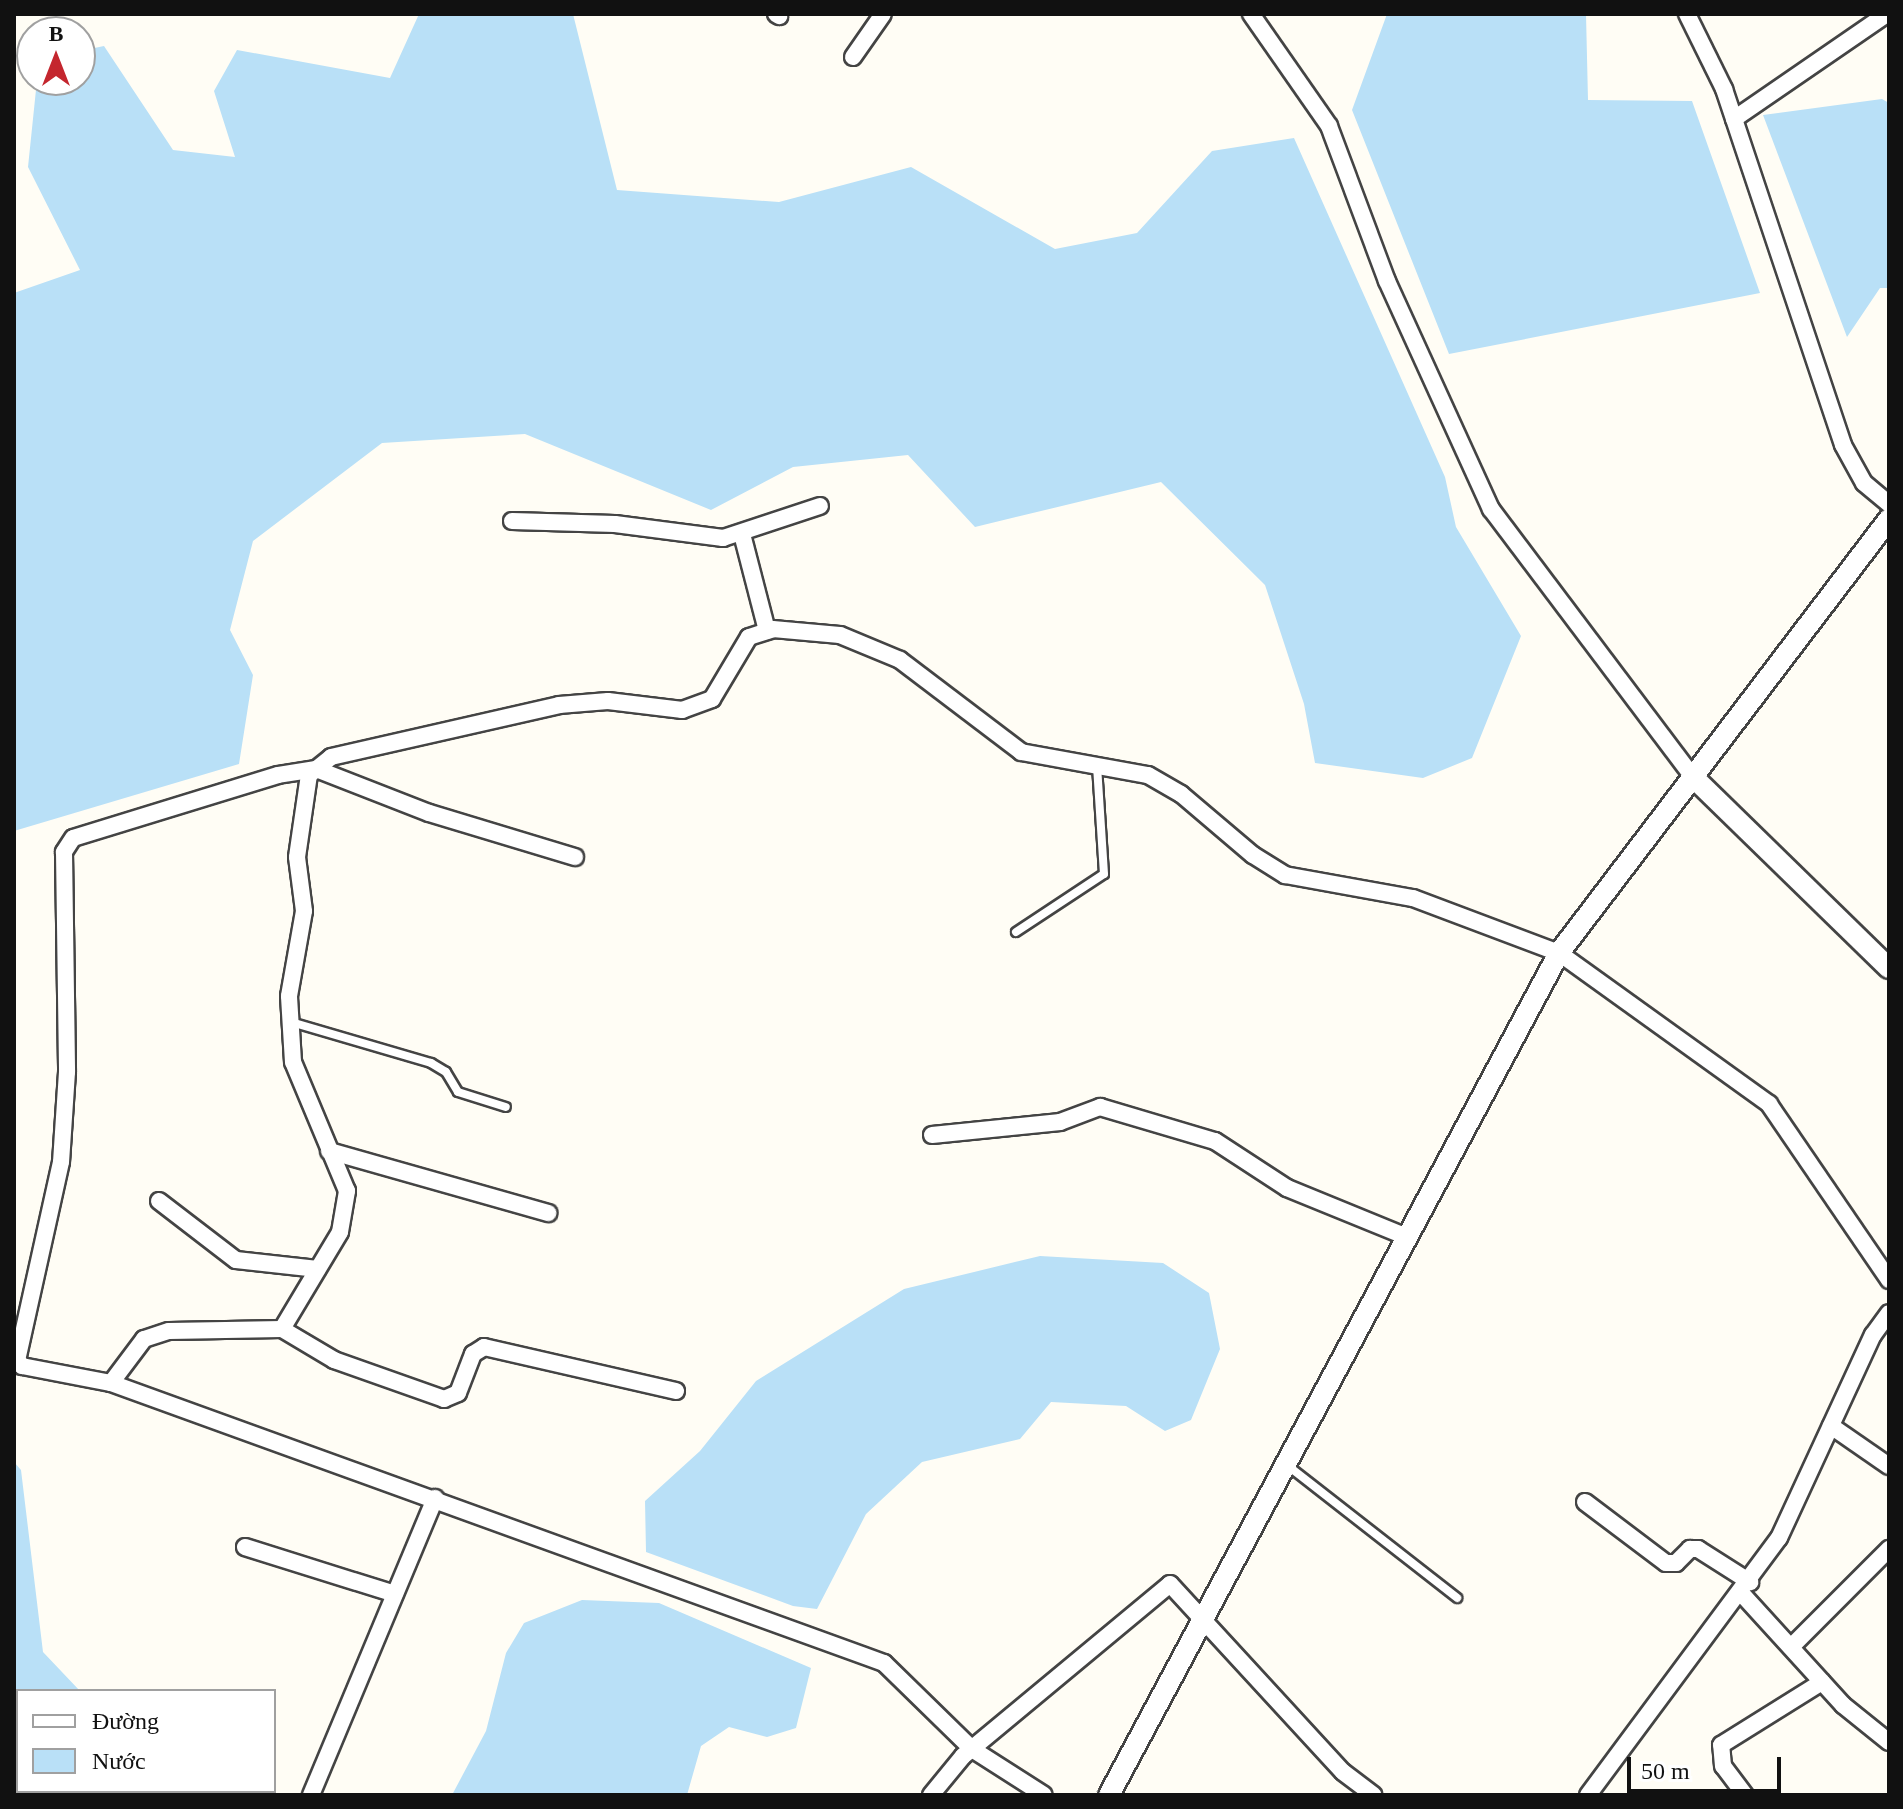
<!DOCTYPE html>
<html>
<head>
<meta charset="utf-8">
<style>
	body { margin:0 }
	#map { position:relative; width:1903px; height:1809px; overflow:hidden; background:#fffdf5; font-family:Georgia,serif }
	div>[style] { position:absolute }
	.water>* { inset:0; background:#b9e0f7 }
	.roads { filter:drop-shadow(2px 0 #444) drop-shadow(-2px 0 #444) drop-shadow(0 2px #444) drop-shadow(0 -2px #444) }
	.service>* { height:8px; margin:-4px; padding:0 4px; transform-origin:4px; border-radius:4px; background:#fff }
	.minor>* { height:16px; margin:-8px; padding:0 8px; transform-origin:8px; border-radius:8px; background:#fff }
	.tertiary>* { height:20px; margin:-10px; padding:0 10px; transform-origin:10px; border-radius:10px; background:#fff }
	span { translate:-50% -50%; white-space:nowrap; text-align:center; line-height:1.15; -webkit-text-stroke:8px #fff; paint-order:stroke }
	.frame { position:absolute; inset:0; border:16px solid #111; pointer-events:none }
	.legend { position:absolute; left:16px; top:1689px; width:260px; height:104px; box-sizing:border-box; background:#fff; border:2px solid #a0a0a0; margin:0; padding:10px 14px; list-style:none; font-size:24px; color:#111 }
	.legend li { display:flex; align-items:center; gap:16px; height:40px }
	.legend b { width:40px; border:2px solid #a0a0a0 }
	.north { position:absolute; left:16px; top:16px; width:80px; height:80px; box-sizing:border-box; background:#fff; border:2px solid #a0a0a0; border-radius:50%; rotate:0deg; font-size:22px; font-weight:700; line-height:32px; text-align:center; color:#111 }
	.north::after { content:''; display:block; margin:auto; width:28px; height:36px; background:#c4262e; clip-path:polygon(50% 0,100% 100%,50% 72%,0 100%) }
	.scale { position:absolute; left:1627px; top:1757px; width:154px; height:36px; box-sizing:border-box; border:4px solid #111; border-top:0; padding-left:10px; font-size:24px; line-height:28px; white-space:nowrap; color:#111; -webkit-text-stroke:6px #fff; paint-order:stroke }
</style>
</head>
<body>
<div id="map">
	<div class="water">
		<i style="clip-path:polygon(419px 14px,573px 14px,617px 190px,779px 202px,911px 167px,1055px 249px,1137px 233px,1212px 151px,1294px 138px,1445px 477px,1456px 527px,1521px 636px,1472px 758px,1423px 778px,1315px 763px,1304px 704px,1265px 585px,1161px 482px,975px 527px,908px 455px,793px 467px,711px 510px,525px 434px,382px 443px,253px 541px,230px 630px,253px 675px,239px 764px,14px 831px,14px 293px,80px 270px,28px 167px,37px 80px,80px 80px,80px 51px,104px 46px,173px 150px,235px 157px,214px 91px,237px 50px,390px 78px)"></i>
		<i style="clip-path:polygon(1387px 14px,1586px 14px,1588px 100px,1692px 101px,1760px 293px,1449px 354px,1352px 110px)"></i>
		<i style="clip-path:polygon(1882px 99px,1889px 103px,1889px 288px,1880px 288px,1847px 337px,1763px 115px)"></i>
		<i style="clip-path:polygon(1040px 1256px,1163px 1263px,1209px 1293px,1220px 1349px,1191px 1420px,1165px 1431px,1126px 1406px,1051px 1402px,1020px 1439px,922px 1462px,866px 1514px,817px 1609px,793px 1606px,646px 1552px,645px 1501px,700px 1451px,756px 1381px,904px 1289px)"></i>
		<i style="clip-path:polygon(14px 1462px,21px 1470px,43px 1652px,80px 1691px,18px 1691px,18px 1791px,241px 1791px,239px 1795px,14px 1795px)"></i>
		<i style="clip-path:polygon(582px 1600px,659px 1603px,811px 1668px,796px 1728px,767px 1737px,729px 1727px,701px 1746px,687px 1795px,452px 1795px,486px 1731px,506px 1653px,524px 1623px)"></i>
	</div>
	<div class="roads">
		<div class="service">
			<i style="left:1016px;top:932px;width:105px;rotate:-33.4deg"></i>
			<i style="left:1104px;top:874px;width:108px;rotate:-93.7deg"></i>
			<i style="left:291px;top:1022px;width:146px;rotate:16.3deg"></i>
			<i style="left:431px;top:1063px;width:17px;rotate:31deg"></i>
			<i style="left:446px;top:1072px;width:23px;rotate:59deg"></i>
			<i style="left:458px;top:1092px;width:50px;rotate:17.4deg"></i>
			<i style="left:1287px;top:1465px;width:216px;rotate:38deg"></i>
		</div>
		<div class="minor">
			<i style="left:776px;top:14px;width:4px;rotate:34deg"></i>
			<i style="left:1251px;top:14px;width:136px;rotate:55.1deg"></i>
			<i style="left:1329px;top:126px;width:165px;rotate:69.5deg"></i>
			<i style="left:1387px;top:281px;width:251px;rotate:65.5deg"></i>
			<i style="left:1491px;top:509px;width:337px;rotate:53deg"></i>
			<i style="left:1687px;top:14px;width:84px;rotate:63.7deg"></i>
			<i style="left:1724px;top:89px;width:375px;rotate:71.5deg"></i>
			<i style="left:1843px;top:445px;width:43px;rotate:61.1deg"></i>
			<i style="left:1864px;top:483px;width:33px;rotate:40deg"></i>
			<i style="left:853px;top:57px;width:52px;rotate:-55.1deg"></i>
			<i style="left:1734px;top:119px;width:186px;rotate:-34.5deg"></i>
			<i style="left:512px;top:521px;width:103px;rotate:1.7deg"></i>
			<i style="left:615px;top:524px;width:109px;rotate:7.4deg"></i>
			<i style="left:723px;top:538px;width:102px;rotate:-18.3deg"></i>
			<i style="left:742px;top:534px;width:100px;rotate:75.5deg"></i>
			<i style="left:575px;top:857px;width:152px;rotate:-163.2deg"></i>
			<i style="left:429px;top:813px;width:121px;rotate:-158.7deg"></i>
			<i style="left:316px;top:769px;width:38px;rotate:171deg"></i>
			<i style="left:278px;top:775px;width:214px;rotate:162.9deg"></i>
			<i style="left:73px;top:838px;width:17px;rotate:123deg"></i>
			<i style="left:64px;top:852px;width:220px;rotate:89.2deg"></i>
			<i style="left:67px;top:1072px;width:90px;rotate:93.8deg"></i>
			<i style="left:61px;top:1162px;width:203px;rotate:102.5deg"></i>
			<i style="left:17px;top:1360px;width:8px;rotate:50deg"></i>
			<i style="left:22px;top:1366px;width:91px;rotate:10.8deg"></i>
			<i style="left:111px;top:1383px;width:822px;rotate:19.91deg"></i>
			<i style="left:884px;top:1663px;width:123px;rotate:44.3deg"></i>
			<i style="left:972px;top:1749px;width:85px;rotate:32.6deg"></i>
			<i style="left:932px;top:1135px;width:129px;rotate:-5.8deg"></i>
			<i style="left:1060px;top:1122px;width:43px;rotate:-20.6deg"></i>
			<i style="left:1100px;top:1107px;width:120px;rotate:16.5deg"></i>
			<i style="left:1215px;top:1141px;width:86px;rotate:33.1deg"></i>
			<i style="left:1287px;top:1188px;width:130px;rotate:22.2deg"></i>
			<i style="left:329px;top:1151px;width:228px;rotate:15.8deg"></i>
			<i style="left:159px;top:1201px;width:97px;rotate:37.5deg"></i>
			<i style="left:236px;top:1260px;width:82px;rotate:6.3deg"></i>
			<i style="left:282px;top:1329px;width:61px;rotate:30.8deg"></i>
			<i style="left:334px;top:1360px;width:117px;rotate:19.5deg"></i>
			<i style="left:444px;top:1399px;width:15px;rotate:-23deg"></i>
			<i style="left:458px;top:1393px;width:42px;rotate:-69deg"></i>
			<i style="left:473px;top:1354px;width:13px;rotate:-32deg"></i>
			<i style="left:484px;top:1347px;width:197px;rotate:12.9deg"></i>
			<i style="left:111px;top:1383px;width:55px;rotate:-53.1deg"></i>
			<i style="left:144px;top:1339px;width:26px;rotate:-18deg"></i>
			<i style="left:169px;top:1331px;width:113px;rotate:-1deg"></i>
			<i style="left:282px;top:1329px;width:113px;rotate:-59.1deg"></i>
			<i style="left:340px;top:1232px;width:42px;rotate:-80.3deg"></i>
			<i style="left:347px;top:1191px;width:140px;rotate:-112.7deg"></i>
			<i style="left:293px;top:1062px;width:66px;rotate:-93.5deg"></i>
			<i style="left:289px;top:996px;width:86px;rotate:-80deg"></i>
			<i style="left:304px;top:911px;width:54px;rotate:-97.4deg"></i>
			<i style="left:297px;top:857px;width:83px;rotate:-81.7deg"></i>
			<i style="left:309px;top:775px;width:28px;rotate:-39deg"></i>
			<i style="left:331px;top:757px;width:234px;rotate:-12.8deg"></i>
			<i style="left:559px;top:705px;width:49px;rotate:-4.7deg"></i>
			<i style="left:608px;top:701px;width:75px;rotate:6.9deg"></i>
			<i style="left:682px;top:710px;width:32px;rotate:-20deg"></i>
			<i style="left:712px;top:699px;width:72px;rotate:-59.2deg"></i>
			<i style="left:749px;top:637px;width:25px;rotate:-18deg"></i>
			<i style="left:773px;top:629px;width:67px;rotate:5.1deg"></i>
			<i style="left:840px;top:635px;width:65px;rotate:22.6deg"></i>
			<i style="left:900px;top:660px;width:152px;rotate:37.2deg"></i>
			<i style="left:1021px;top:752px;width:129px;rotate:10.3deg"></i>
			<i style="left:1148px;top:775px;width:38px;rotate:30deg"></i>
			<i style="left:1181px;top:794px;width:94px;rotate:40.3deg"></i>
			<i style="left:1253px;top:855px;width:38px;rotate:32deg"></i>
			<i style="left:1285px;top:875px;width:130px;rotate:10.2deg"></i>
			<i style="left:1413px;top:898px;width:156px;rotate:20.6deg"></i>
			<i style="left:1559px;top:953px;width:259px;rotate:35.7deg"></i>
			<i style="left:1769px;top:1104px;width:213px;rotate:55.7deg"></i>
			<i style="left:1831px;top:1426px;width:70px;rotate:34.6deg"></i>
			<i style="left:1585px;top:1502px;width:101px;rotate:37deg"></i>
			<i style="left:1666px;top:1563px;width:10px"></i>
			<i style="left:1676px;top:1563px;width:20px;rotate:-45deg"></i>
			<i style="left:1690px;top:1549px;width:8px"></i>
			<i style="left:1698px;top:1549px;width:62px;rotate:32.4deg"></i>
			<i style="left:245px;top:1547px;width:157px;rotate:17.4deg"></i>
			<i style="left:1742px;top:1594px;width:150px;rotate:47.7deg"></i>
			<i style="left:1843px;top:1705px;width:59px;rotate:38.8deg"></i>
			<i style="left:1791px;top:1647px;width:139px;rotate:-45deg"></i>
			<i style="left:311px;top:1795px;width:322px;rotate:-67.3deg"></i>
			<i style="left:931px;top:1795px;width:50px;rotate:-50.6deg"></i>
			<i style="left:963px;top:1756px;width:269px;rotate:-39.7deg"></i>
			<i style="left:1170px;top:1584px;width:255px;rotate:47.4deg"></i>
			<i style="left:1343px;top:1772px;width:38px;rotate:37deg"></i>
			<i style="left:1588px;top:1795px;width:320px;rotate:-53.4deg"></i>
			<i style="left:1779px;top:1538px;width:224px;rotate:-65.2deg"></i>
			<i style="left:1873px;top:1335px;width:27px;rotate:-54deg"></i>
			<i style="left:1745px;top:1795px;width:36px;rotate:-127deg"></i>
			<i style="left:1723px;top:1766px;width:21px;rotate:-95deg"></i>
			<i style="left:1721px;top:1745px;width:119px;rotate:-32deg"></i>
		</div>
		<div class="tertiary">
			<i style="left:1694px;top:778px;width:272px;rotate:44.3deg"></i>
			<i style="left:1109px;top:1795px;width:955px;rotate:-61.88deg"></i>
			<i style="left:1559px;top:953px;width:545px;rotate:-52.75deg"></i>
		</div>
	</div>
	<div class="frame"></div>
	<ul class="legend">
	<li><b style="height:10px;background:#fff"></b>Đường</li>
	<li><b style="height:22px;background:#b9e0f7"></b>Nước</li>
	</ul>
	<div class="north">B</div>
	<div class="scale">50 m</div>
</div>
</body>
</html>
